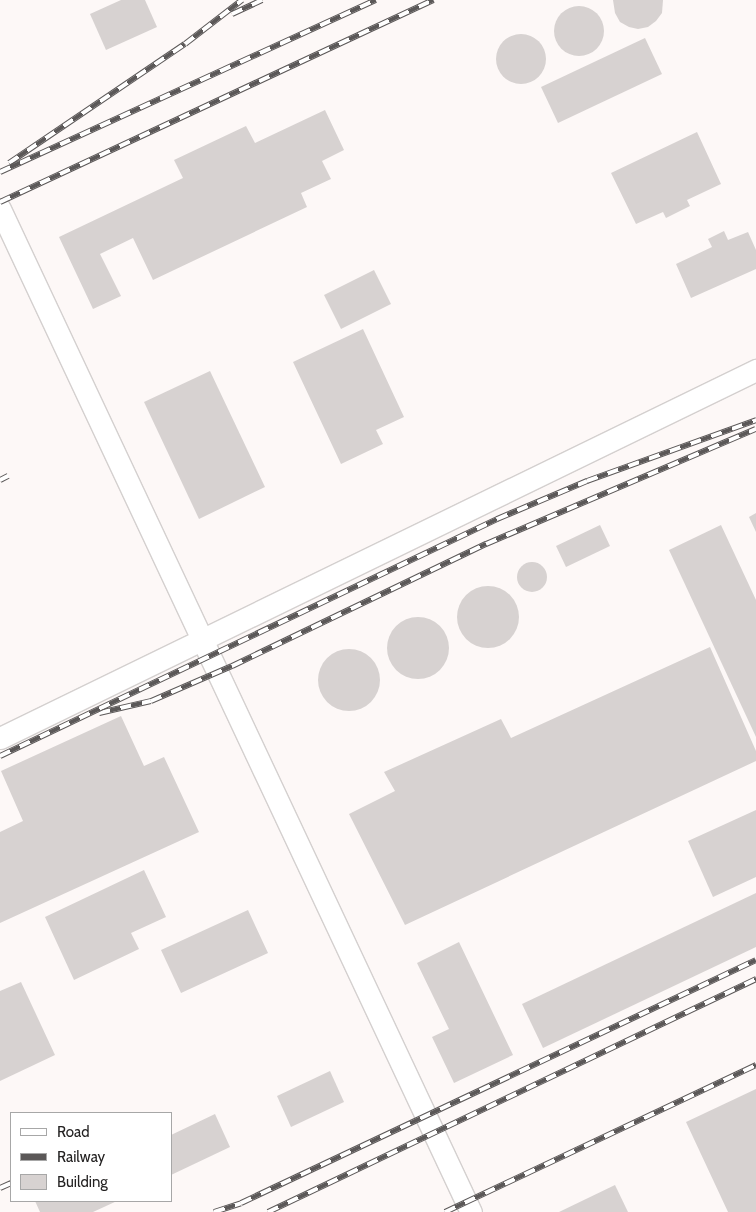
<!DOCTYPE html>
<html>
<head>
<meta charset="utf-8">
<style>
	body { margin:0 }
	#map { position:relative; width:756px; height:1212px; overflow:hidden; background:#fdf8f7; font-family:Cabin,sans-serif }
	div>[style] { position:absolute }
	.building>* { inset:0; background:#d7d2d1 }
	.round { border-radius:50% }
	.roads { filter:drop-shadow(1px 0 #d4d0cf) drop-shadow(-1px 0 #d4d0cf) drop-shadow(0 1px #d4d0cf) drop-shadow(0 -1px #d4d0cf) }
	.minor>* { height:21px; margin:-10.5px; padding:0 10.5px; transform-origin:10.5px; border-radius:10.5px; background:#fff }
	.rail>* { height:5.5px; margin-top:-2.75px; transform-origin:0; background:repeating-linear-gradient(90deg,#fff 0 11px,#5b5858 0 22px); box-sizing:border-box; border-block:1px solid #5b5858 }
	span { translate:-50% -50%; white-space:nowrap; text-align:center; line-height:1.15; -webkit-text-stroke:4px #fff; paint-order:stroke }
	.legend { position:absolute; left:10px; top:1112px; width:162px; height:90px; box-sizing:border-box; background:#fff; border:1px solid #a7a7a7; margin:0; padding:6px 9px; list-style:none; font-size:15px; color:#242222 }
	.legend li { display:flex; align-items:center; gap:10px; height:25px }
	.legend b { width:25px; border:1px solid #a7a7a7 }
</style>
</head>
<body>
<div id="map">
	<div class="building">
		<i style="clip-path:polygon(121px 0,145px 0,157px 27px,106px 50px,90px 14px)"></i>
		<i style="clip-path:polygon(613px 0,663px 0,662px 13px,656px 21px,648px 27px,638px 29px,629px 27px,620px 22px,615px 13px)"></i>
		<i class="round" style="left:554px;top:6px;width:50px;height:50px"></i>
		<i class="round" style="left:496px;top:34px;width:50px;height:50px"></i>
		<i style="clip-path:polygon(645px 38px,662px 74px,558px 123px,541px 87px)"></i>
		<i style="clip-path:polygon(325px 110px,344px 150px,322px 161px,331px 179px,301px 193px,307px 207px,153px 280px,133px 238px,100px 254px,121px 296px,93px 309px,59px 237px,183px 178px,174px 160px,246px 126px,255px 143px)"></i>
		<i style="clip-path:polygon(697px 132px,721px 184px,687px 200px,690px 206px,666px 218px,663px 212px,636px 224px,611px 173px)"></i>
		<i style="clip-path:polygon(724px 231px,728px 240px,748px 232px,756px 250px,756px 269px,691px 298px,676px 264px,712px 247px,708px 239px)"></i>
		<i style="clip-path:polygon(374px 270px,391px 304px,341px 329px,324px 295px)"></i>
		<i style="clip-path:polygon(363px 329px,404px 417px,376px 430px,383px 444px,341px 464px,293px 362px)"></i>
		<i style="clip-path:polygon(210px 371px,265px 487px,199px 519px,144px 402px)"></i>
		<i style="clip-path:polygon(756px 513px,756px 532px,749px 517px)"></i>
		<i style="clip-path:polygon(600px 525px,610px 546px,566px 567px,556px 546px)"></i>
		<i style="clip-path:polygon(721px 525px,756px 600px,756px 737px,669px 550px)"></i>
		<i class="round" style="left:517px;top:562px;width:30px;height:30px"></i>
		<i class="round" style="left:457px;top:586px;width:62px;height:62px"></i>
		<i class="round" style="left:387px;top:617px;width:62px;height:62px"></i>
		<i style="clip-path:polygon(710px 647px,756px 751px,756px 761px,405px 925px,349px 814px,395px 791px,384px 772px,501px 719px,511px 738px)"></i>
		<i class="round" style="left:318px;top:649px;width:62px;height:62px"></i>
		<i style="clip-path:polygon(121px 716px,144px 766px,164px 757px,199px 832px,0 923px,0 832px,23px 821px,1px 771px)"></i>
		<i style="clip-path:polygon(756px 810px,756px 877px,713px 897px,688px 841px)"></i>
		<i style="clip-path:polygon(144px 870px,166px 917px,131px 933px,139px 949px,74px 980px,45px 917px)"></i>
		<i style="clip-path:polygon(756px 893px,756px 947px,543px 1048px,522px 1004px)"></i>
		<i style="clip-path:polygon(248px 910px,268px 953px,181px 993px,161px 950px)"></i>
		<i style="clip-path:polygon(459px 942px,513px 1055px,454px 1083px,432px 1037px,449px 1029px,417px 963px)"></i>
		<i style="clip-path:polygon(21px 982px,55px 1055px,0 1081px,0 991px)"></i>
		<i style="clip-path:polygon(330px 1071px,344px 1102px,291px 1127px,277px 1096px)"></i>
		<i style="clip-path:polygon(756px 1089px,756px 1212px,728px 1212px,686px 1122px)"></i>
		<i style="clip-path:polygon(215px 1114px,230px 1147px,171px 1175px,171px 1135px)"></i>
		<i style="clip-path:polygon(615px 1185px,628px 1212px,559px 1212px)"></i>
		<i style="clip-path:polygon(35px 1201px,117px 1201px,93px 1212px,40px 1212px)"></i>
	</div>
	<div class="roads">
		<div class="minor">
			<i style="left:0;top:209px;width:1108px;rotate:64.85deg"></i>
			<i style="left:0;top:738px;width:841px;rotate:-25.96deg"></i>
		</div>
	</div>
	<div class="rail">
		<i style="left:232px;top:14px;width:33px;rotate:-25deg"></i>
		<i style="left:9px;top:163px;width:212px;rotate:-34.1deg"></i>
		<i style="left:185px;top:44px;width:72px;rotate:-37.7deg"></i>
		<i style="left:0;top:172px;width:413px;rotate:-24.6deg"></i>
		<i style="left:0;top:202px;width:478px;rotate:-25deg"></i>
		<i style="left:0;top:480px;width:9px;rotate:-27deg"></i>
		<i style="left:99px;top:713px;width:53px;rotate:-13deg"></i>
		<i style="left:151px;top:701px;width:88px;rotate:-23.4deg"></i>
		<i style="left:232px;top:666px;width:282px;rotate:-25.7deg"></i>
		<i style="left:486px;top:544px;width:293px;rotate:-23.1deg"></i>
		<i style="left:0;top:756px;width:551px;rotate:-25.49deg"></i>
		<i style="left:497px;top:519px;width:98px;rotate:-22.9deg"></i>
		<i style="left:587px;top:481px;width:180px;rotate:-19.8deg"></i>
		<i style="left:0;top:1188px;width:12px;rotate:-24deg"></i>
		<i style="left:214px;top:1212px;width:28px;rotate:-18deg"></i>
		<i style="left:241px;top:1203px;width:569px;rotate:-25.26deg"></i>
		<i style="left:268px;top:1212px;width:541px;rotate:-25.52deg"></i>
		<i style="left:445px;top:1212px;width:344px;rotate:-25.3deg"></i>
	</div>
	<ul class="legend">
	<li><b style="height:6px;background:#fff"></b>Road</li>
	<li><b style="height:6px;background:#5b5858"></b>Railway</li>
	<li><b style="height:14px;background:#d7d2d1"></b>Building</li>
	</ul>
</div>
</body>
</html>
